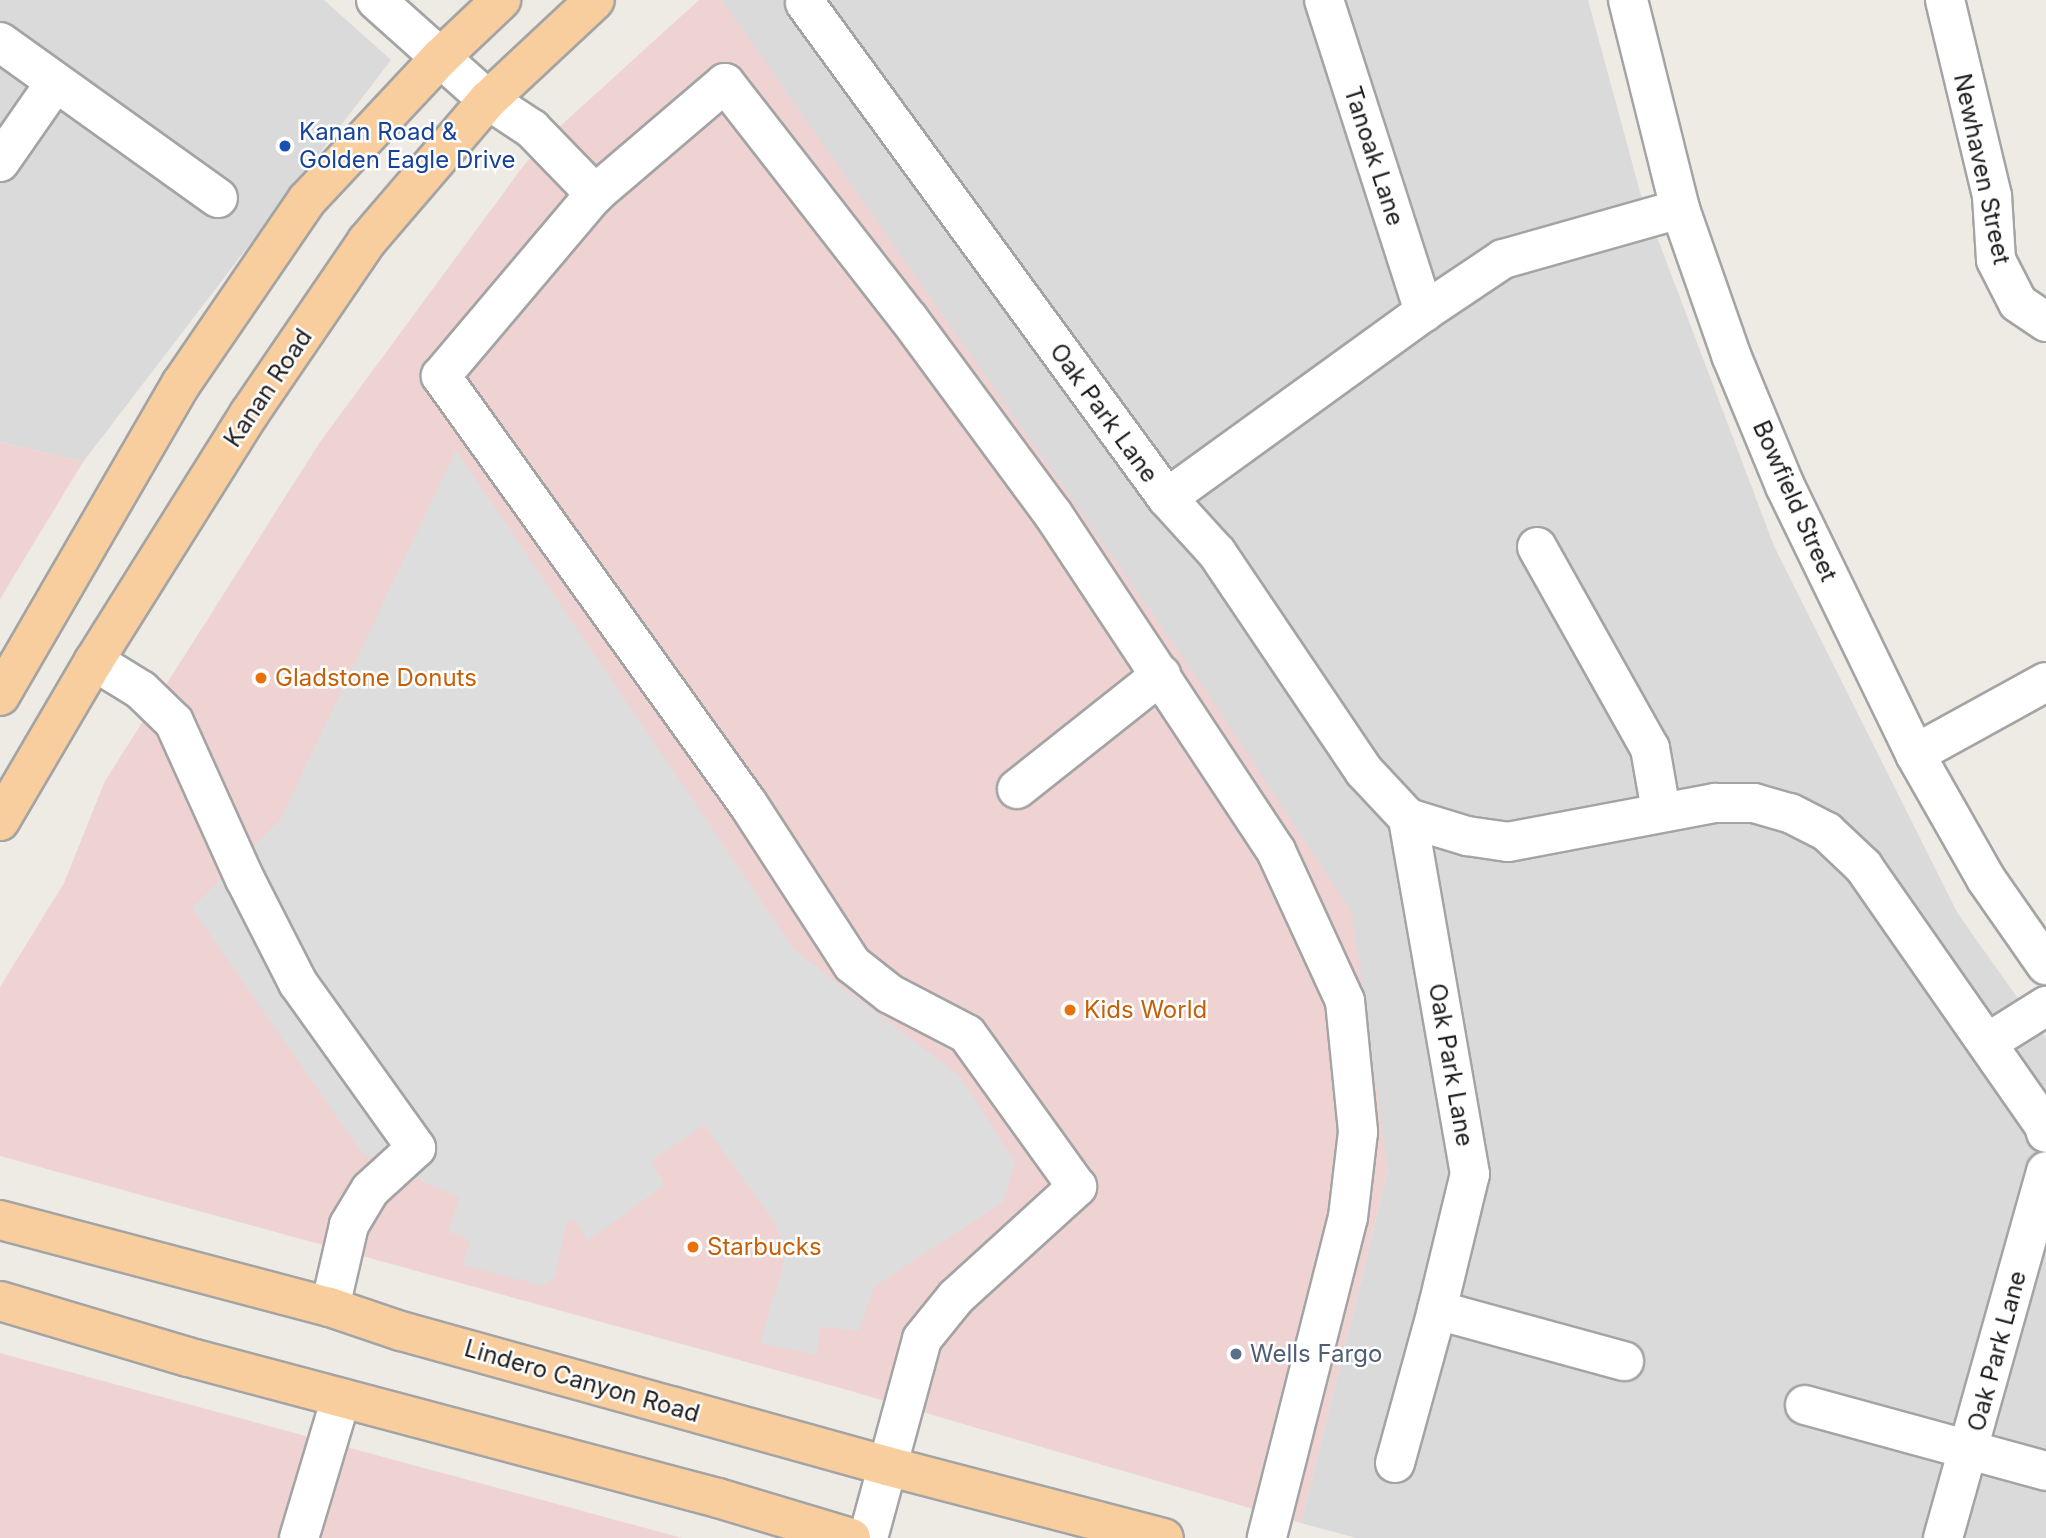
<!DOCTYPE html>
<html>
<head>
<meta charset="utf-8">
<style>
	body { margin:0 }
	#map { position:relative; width:2046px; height:1538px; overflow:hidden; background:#eeeae4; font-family:Inter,sans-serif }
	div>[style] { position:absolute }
	.residential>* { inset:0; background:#dbdada }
	.commercial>* { inset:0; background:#efd3d3 }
	.parking>* { inset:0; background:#ddd }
	.roads { filter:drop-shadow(2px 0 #a4a4a4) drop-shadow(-2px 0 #a4a4a4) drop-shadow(0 2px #a4a4a4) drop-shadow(0 -2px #a4a4a4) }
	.minor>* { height:38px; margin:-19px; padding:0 19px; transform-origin:19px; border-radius:19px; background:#fff }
	.major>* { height:38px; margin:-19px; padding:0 19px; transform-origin:19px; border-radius:19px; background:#f9ce9e }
	.dots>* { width:19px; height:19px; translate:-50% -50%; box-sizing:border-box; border:4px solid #fff; border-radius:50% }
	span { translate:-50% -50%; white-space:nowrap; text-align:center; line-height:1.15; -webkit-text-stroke:5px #fff; paint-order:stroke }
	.transit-label { font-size:24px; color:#164399 }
	.left { translate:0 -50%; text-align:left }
	.street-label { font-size:24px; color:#1d1d1d }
	.food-label { font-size:24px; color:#c56008 }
	.service-label { font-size:24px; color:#4e5e75 }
</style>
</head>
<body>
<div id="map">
	<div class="residential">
		<i style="clip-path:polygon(0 0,324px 0,391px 60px,83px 462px,0 442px)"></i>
		<i style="clip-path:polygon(722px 0,1588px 0,1640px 192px,1774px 546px,1958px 914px,2046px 1038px,2046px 1538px,1356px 1538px,1301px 1523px,1388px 1170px)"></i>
	</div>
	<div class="commercial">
		<i style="clip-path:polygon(699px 0,722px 0,1203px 686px,1352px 913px,1388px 1170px,1301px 1523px,837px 1387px,0 1156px,0 987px,64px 883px,105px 781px,320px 442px,524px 165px,557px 129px)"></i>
		<i style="clip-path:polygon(0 442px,83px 462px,0 599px)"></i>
		<i style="clip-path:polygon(0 1353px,682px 1538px,0 1538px)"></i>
	</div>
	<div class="parking">
		<i style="clip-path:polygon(456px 450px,795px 951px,960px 1076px,1015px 1162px,1003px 1202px,875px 1286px,858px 1331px,820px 1327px,817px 1355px,760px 1343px,787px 1252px,773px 1220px,704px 1125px,651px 1161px,664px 1185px,588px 1241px,574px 1219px,566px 1223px,555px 1277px,543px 1286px,463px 1265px,470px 1241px,448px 1231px,460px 1198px,362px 1153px,192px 908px,280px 820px)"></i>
	</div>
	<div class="roads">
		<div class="minor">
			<i style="left:376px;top:0;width:150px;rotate:41.8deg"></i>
			<i style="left:488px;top:100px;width:53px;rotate:33.4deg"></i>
			<i style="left:532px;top:129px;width:91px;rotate:45.9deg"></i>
			<i style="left:1324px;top:0;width:328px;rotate:72.2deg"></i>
			<i style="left:1628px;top:0;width:215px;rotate:76deg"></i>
			<i style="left:1680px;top:209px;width:155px;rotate:70.7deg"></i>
			<i style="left:1731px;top:355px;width:142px;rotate:67.6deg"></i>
			<i style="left:1785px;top:486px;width:298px;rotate:64.1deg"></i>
			<i style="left:1915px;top:754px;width:144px;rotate:60.4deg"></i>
			<i style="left:1986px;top:879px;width:105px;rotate:55.1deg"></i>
			<i style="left:1945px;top:0;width:202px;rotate:76.5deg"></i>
			<i style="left:1992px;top:196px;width:64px;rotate:86.4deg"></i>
			<i style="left:1996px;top:260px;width:48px;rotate:62.9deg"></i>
			<i style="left:2018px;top:303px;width:34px;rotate:34deg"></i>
			<i style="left:805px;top:3px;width:613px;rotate:53.82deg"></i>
			<i style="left:1167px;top:498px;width:74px;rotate:47.7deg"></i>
			<i style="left:1217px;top:553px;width:263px;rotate:56deg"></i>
			<i style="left:1364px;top:771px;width:64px;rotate:46.9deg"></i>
			<i style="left:1408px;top:818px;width:62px;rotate:17deg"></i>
			<i style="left:1467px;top:836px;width:41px;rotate:8.3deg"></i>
			<i style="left:1508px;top:842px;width:211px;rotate:-10.7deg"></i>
			<i style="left:1715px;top:803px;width:39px"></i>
			<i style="left:1754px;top:803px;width:37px;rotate:16deg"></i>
			<i style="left:1790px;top:813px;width:42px;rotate:27.2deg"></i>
			<i style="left:1827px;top:832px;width:50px;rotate:43.4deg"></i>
			<i style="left:1863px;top:866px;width:316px;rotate:55.1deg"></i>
			<i style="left:2044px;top:1125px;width:8px;rotate:76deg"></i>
			<i style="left:0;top:42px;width:268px;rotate:35.6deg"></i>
			<i style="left:0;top:162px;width:96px;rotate:-55.2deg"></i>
			<i style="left:1167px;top:498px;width:317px;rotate:-35.9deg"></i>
			<i style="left:1424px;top:312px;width:95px;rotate:-33.9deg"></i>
			<i style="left:1503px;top:259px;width:184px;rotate:-15.8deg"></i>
			<i style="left:1537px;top:547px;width:231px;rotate:60.7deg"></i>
			<i style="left:1650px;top:748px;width:64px;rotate:80.1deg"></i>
			<i style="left:94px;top:661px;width:55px;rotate:31.7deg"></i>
			<i style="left:141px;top:690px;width:46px;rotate:44.1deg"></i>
			<i style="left:174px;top:722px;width:172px;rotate:65.7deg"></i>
			<i style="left:245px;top:879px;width:117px;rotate:63deg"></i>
			<i style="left:298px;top:983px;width:203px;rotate:54.4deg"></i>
			<i style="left:416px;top:1148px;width:62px;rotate:137.6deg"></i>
			<i style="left:370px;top:1190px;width:41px;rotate:121deg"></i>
			<i style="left:349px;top:1225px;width:84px;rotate:103deg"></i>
			<i style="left:1915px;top:754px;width:149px;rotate:-28.8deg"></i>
			<i style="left:1017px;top:789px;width:184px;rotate:-38.4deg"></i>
			<i style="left:1987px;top:1043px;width:70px;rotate:-32.1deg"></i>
			<i style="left:1437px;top:1310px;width:194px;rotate:15.3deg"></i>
			<i style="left:1805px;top:1405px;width:250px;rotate:15.3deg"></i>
			<i style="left:1395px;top:1463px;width:159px;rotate:-74.6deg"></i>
			<i style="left:1437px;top:1310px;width:140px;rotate:-76.4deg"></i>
			<i style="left:1470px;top:1174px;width:361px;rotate:-99.9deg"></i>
			<i style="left:299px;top:1538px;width:146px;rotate:-73.3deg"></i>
			<i style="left:868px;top:1538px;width:206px;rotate:-74.8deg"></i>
			<i style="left:922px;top:1339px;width:54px;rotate:-51deg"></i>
			<i style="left:956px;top:1297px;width:164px;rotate:-42.3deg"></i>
			<i style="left:1077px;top:1187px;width:188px;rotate:-125.7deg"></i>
			<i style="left:967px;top:1034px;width:87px;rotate:-152.5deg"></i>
			<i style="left:890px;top:994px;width:48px;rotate:-141.7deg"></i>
			<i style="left:852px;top:964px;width:191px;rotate:-123deg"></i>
			<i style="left:748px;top:804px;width:527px;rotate:-125.65deg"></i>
			<i style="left:441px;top:376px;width:238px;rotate:-49.8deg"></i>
			<i style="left:595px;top:194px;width:171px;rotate:-40.5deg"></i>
			<i style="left:725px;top:83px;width:299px;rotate:52.1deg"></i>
			<i style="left:909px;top:319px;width:242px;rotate:53.6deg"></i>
			<i style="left:1053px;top:514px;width:404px;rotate:56.5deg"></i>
			<i style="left:1276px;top:851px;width:165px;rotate:65.3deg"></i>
			<i style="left:1345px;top:1001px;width:132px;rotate:84.3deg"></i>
			<i style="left:1358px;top:1132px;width:86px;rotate:96.7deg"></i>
			<i style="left:1348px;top:1217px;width:331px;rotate:104.2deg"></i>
			<i style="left:1943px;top:1538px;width:381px;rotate:-74.3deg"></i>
		</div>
		<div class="major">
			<i style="left:0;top:696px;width:361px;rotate:-59.9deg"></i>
			<i style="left:181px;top:384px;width:223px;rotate:-55.6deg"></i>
			<i style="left:307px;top:200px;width:196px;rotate:-46.9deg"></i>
			<i style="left:441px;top:57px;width:83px;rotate:-43.5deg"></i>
			<i style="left:0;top:821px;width:186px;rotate:-59.6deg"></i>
			<i style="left:94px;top:661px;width:292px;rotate:-57.9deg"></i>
			<i style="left:249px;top:414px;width:209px;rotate:-55.7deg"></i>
			<i style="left:367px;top:241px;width:186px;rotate:-49.4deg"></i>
			<i style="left:488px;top:100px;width:146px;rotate:-43.1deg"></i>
			<i style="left:0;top:1220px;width:341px;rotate:14.8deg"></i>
			<i style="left:330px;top:1307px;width:75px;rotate:18.7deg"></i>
			<i style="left:401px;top:1331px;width:504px;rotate:15.52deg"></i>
			<i style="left:887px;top:1466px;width:286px;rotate:14.6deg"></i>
			<i style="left:0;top:1301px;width:196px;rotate:16.6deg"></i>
			<i style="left:188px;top:1357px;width:548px;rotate:14.9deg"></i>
			<i style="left:718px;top:1498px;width:139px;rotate:16.7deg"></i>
		</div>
	</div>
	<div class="dots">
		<i style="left:285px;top:146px;background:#1a4fb4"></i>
		<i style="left:261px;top:678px;background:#e8710a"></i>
		<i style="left:1070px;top:1010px;background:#e8710a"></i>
		<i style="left:693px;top:1247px;background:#e8710a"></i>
		<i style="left:1236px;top:1354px;background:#5c6f8a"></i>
	</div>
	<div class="transit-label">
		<span class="left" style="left:299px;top:146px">Kanan Road &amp;<br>Golden Eagle Drive</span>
	</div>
	<div class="street-label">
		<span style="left:1374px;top:156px;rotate:72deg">Tanoak Lane</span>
		<span style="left:1982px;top:169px;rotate:78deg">Newhaven Street</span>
		<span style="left:268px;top:388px;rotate:-56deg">Kanan Road</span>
		<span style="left:1104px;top:413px;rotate:54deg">Oak Park Lane</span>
		<span style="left:1795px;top:501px;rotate:66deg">Bowfield Street</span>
		<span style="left:1451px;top:1065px;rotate:80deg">Oak Park Lane</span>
		<span style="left:1997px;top:1351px;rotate:-75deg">Oak Park Lane</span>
		<span style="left:582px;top:1381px;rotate:16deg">Lindero Canyon Road</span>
	</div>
	<div class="food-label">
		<span class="left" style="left:275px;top:678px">Gladstone Donuts</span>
		<span class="left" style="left:1084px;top:1010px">Kids World</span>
		<span class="left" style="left:707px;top:1247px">Starbucks</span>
	</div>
	<div class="service-label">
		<span class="left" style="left:1250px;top:1354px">Wells Fargo</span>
	</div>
</div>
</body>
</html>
